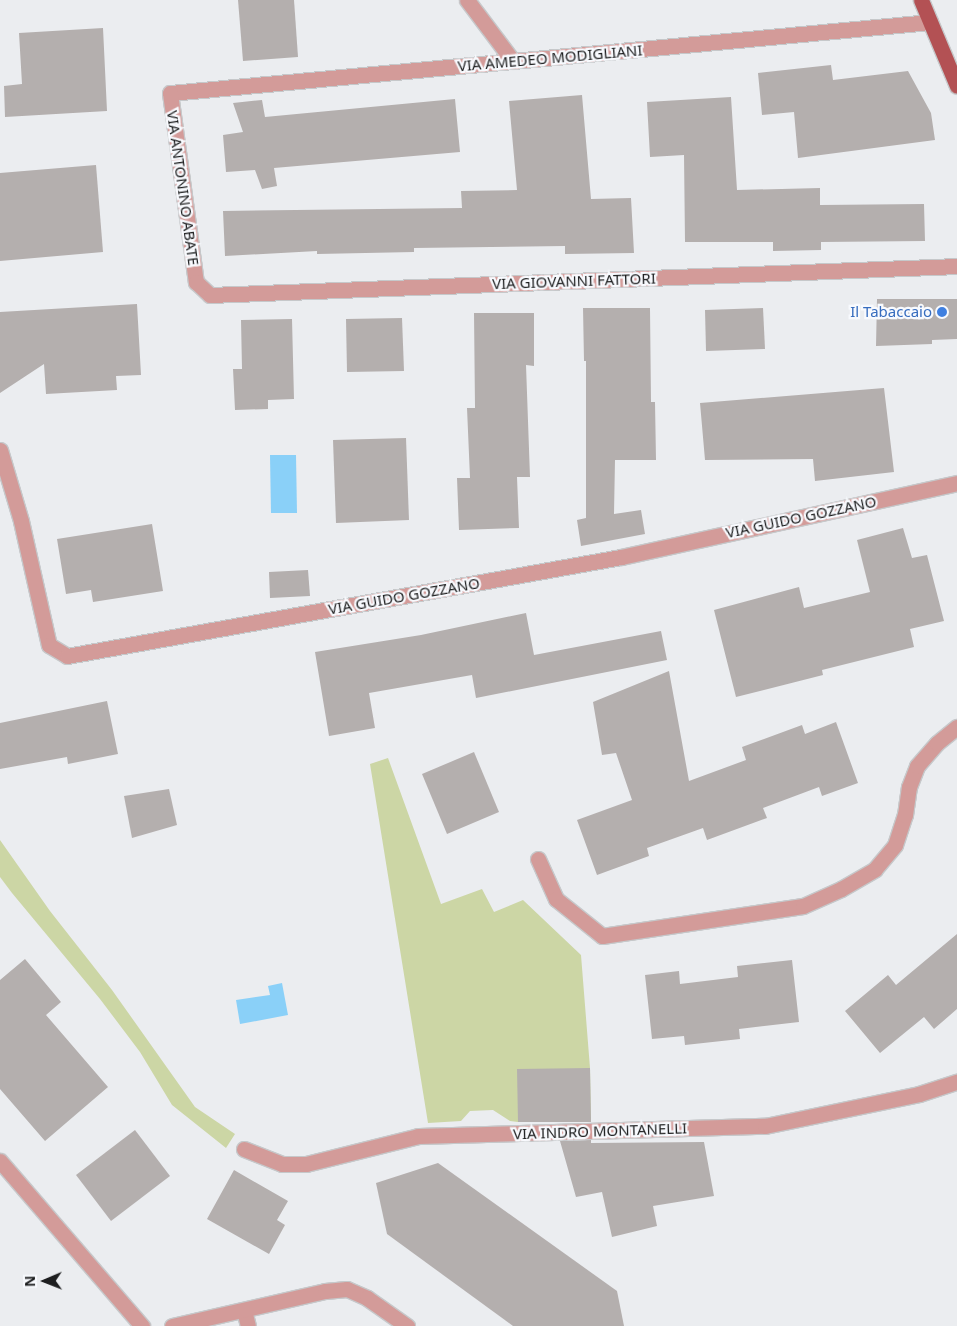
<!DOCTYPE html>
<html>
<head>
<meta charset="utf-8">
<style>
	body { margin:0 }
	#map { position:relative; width:957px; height:1326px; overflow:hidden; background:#ebedf0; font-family:"Noto Sans",sans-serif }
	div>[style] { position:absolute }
	.green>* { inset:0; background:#ccd6a5 }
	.water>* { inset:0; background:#8ad0f8 }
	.building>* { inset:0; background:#b4afae }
	.roads { filter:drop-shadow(1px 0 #c6c8ca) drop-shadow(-1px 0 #c6c8ca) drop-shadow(0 1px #c6c8ca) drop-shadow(0 -1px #c6c8ca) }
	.minor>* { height:15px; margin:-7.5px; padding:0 7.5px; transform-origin:7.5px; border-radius:7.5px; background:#d39b99 }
	.major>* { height:15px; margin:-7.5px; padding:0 7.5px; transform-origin:7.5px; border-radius:7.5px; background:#b35154 }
	.dots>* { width:14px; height:14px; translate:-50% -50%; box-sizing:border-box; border:2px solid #f8fafe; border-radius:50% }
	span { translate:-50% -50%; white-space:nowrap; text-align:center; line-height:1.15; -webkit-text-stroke:4.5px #f8fafe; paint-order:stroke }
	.street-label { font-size:15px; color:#1d1e1f }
	.shop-label { font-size:15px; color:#366cbe }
	.right { translate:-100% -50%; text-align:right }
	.north { position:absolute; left:20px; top:1256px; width:50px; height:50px; -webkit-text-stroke:4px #f8fafe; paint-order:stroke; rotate:269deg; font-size:14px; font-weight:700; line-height:20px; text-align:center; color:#1d1e1f }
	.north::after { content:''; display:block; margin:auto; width:18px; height:22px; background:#1d1e1f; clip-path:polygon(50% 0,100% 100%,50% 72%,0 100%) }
</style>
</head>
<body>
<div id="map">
	<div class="green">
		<i style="clip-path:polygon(388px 758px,441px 904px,482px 889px,494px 912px,523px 900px,581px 955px,590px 1068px,591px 1121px,518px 1122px,510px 1121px,493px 1110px,470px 1111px,461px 1121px,428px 1123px,370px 764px)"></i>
		<i style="clip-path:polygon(0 840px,50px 911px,112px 990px,195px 1107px,235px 1134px,226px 1148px,172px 1105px,140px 1052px,100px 999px,12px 893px,0 877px)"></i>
	</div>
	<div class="water">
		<i style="clip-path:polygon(270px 455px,296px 455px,297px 513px,271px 513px)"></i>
		<i style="clip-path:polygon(282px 983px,288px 1015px,240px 1024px,236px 1000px,270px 995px,268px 986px)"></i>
	</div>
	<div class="building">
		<i style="clip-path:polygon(238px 0,294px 0,298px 57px,243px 61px)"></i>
		<i style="clip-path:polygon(103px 28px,107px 111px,5px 117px,4px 86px,22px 84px,19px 33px)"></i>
		<i style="clip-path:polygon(831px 65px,833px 80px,908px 71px,931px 113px,935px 140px,798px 158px,794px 112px,762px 115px,758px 73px)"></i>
		<i style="clip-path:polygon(582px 95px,591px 199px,631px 198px,634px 253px,565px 254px,565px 246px,414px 248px,414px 252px,317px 254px,317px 251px,225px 256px,223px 211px,462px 208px,461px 191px,517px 190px,509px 101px)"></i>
		<i style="clip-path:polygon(731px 97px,737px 190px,820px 188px,820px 205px,924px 204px,925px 241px,821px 242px,821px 250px,773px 251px,773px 242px,685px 242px,684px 155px,650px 157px,647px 102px)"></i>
		<i style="clip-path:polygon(455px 99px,460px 152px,274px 168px,277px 186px,262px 189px,255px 170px,226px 172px,223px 135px,243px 132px,233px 103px,262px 100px,265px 117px)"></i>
		<i style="clip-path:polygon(96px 165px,103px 252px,0 261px,0 173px)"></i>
		<i style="clip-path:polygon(877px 299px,957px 299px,957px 339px,932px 340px,932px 344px,876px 346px)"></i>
		<i style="clip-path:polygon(137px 304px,141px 375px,116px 376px,117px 390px,46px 394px,44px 364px,0 393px,0 312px)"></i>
		<i style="clip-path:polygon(583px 308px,650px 308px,651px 402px,655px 402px,656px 460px,615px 460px,614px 514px,641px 510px,645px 534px,581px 546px,577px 520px,586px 518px,586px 361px,584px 361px)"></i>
		<i style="clip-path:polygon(763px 308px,765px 349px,706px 351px,705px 310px)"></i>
		<i style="clip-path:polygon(474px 313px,534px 313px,534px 366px,526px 365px,530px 477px,517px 477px,519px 528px,459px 530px,457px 478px,470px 478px,467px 408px,475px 408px)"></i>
		<i style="clip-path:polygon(402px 318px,404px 371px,347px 372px,346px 319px)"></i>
		<i style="clip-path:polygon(292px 319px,294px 399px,268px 400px,268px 409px,235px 410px,233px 369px,242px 369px,241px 320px)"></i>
		<i style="clip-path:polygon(884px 388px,894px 472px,815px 481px,813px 459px,705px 460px,700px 403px)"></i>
		<i style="clip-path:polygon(406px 438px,409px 520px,336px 523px,333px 440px)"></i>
		<i style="clip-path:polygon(152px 524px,163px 591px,93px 602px,91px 590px,66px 594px,57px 539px)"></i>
		<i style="clip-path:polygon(903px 528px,912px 558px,927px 555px,944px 621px,910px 629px,914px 647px,822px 670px,823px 675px,736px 697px,714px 610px,799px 587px,804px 608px,870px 592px,857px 540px)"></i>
		<i style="clip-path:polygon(308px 570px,310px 596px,270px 598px,269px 572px)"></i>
		<i style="clip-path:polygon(526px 613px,534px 655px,661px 631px,667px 660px,476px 698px,472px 675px,369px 693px,375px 728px,329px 736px,315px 652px,421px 635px)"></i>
		<i style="clip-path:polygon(669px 671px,689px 781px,746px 760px,742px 747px,802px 725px,805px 734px,836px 722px,858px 783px,822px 796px,819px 787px,763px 808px,767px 818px,707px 840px,703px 828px,647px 848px,649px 856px,597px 875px,577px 820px,632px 800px,616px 753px,602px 755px,593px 702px)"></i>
		<i style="clip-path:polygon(107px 701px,118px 754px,68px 764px,67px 757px,0 769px,0 723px)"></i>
		<i style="clip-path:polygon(474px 752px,499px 812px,447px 834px,422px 774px)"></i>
		<i style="clip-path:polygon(169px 789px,177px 825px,132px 838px,124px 796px)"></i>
		<i style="clip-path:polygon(957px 934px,957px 1009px,934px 1029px,924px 1017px,880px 1053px,845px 1011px,888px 975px,896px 985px)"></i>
		<i style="clip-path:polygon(25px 959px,61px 1002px,46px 1015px,108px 1087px,45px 1141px,0 1089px,0 980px)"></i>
		<i style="clip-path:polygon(792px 960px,799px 1022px,739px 1029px,740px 1039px,685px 1045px,684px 1036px,652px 1039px,645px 975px,679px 971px,680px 984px,738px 977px,737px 966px)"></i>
		<i style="clip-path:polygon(590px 1068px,591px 1122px,518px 1122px,517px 1069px)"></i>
		<i style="clip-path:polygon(135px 1130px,170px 1176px,111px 1221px,76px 1175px)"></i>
		<i style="clip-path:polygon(591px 1140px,591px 1143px,704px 1142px,714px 1196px,653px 1206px,657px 1226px,612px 1237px,602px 1192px,576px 1197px,560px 1141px)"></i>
		<i style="clip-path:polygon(438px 1163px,617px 1291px,624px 1326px,513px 1326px,387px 1234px,376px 1183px)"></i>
		<i style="clip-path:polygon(234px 1170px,288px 1201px,277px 1220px,285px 1225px,269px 1254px,207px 1219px)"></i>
	</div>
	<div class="roads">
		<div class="minor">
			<i style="left:467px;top:0;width:76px;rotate:53deg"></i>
			<i style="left:930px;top:22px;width:763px;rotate:174.66deg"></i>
			<i style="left:170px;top:93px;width:191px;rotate:82.2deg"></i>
			<i style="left:196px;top:282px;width:19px;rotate:43deg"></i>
			<i style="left:210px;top:295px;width:748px;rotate:-2.22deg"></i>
			<i style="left:0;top:450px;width:74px;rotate:73.5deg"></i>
			<i style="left:21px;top:521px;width:127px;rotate:77.3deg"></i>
			<i style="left:49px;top:645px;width:21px;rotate:31deg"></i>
			<i style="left:67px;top:656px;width:563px;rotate:-10.13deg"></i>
			<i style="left:621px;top:557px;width:344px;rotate:-12.4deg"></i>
			<i style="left:538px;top:859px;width:44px;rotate:65.8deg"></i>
			<i style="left:556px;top:899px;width:59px;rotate:38.8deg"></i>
			<i style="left:602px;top:936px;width:203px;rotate:-8.5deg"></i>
			<i style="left:803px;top:906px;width:42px;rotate:-24.1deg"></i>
			<i style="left:841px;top:889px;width:39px;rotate:-30deg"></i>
			<i style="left:875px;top:869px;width:31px;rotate:-50deg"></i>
			<i style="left:895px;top:845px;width:32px;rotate:-72deg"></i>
			<i style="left:905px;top:815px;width:28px;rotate:-82deg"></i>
			<i style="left:909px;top:787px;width:22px;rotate:-69deg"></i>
			<i style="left:917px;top:766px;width:30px;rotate:-49deg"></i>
			<i style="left:937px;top:743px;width:26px;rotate:-39deg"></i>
			<i style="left:244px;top:1149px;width:41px;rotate:21.5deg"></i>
			<i style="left:282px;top:1164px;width:24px"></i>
			<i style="left:306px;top:1164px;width:115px;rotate:-14deg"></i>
			<i style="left:418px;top:1136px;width:347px;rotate:-1.7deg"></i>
			<i style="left:765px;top:1126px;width:157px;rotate:-11.7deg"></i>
			<i style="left:919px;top:1094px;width:40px;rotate:-18deg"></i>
			<i style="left:0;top:1161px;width:218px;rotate:49.3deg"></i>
			<i style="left:244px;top:1310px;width:16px;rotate:76deg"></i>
			<i style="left:172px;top:1326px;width:157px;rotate:-12.9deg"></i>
			<i style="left:325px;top:1291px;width:22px;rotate:-5deg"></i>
			<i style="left:347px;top:1289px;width:22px;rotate:24deg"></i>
			<i style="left:367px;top:1298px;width:49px;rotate:35deg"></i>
		</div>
		<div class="major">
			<i style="left:921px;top:0;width:93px;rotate:67.3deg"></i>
		</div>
	</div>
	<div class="dots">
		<i style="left:942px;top:312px;background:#3f7fe0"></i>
	</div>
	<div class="street-label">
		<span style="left:550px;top:58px;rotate:-5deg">VIA AMEDEO MODIGLIANI</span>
		<span style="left:183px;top:188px;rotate:82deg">VIA ANTONINO ABATE</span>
		<span style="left:574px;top:281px;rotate:-2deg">VIA GIOVANNI FATTORI</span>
		<span style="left:801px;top:517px;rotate:-12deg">VIA GUIDO GOZZANO</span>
		<span style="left:404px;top:596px;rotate:-10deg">VIA GUIDO GOZZANO</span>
		<span style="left:600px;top:1131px;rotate:-2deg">VIA INDRO MONTANELLI</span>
	</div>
	<div class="shop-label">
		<span class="right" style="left:932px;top:312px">Il Tabaccaio</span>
	</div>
	<div class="north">N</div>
</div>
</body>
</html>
